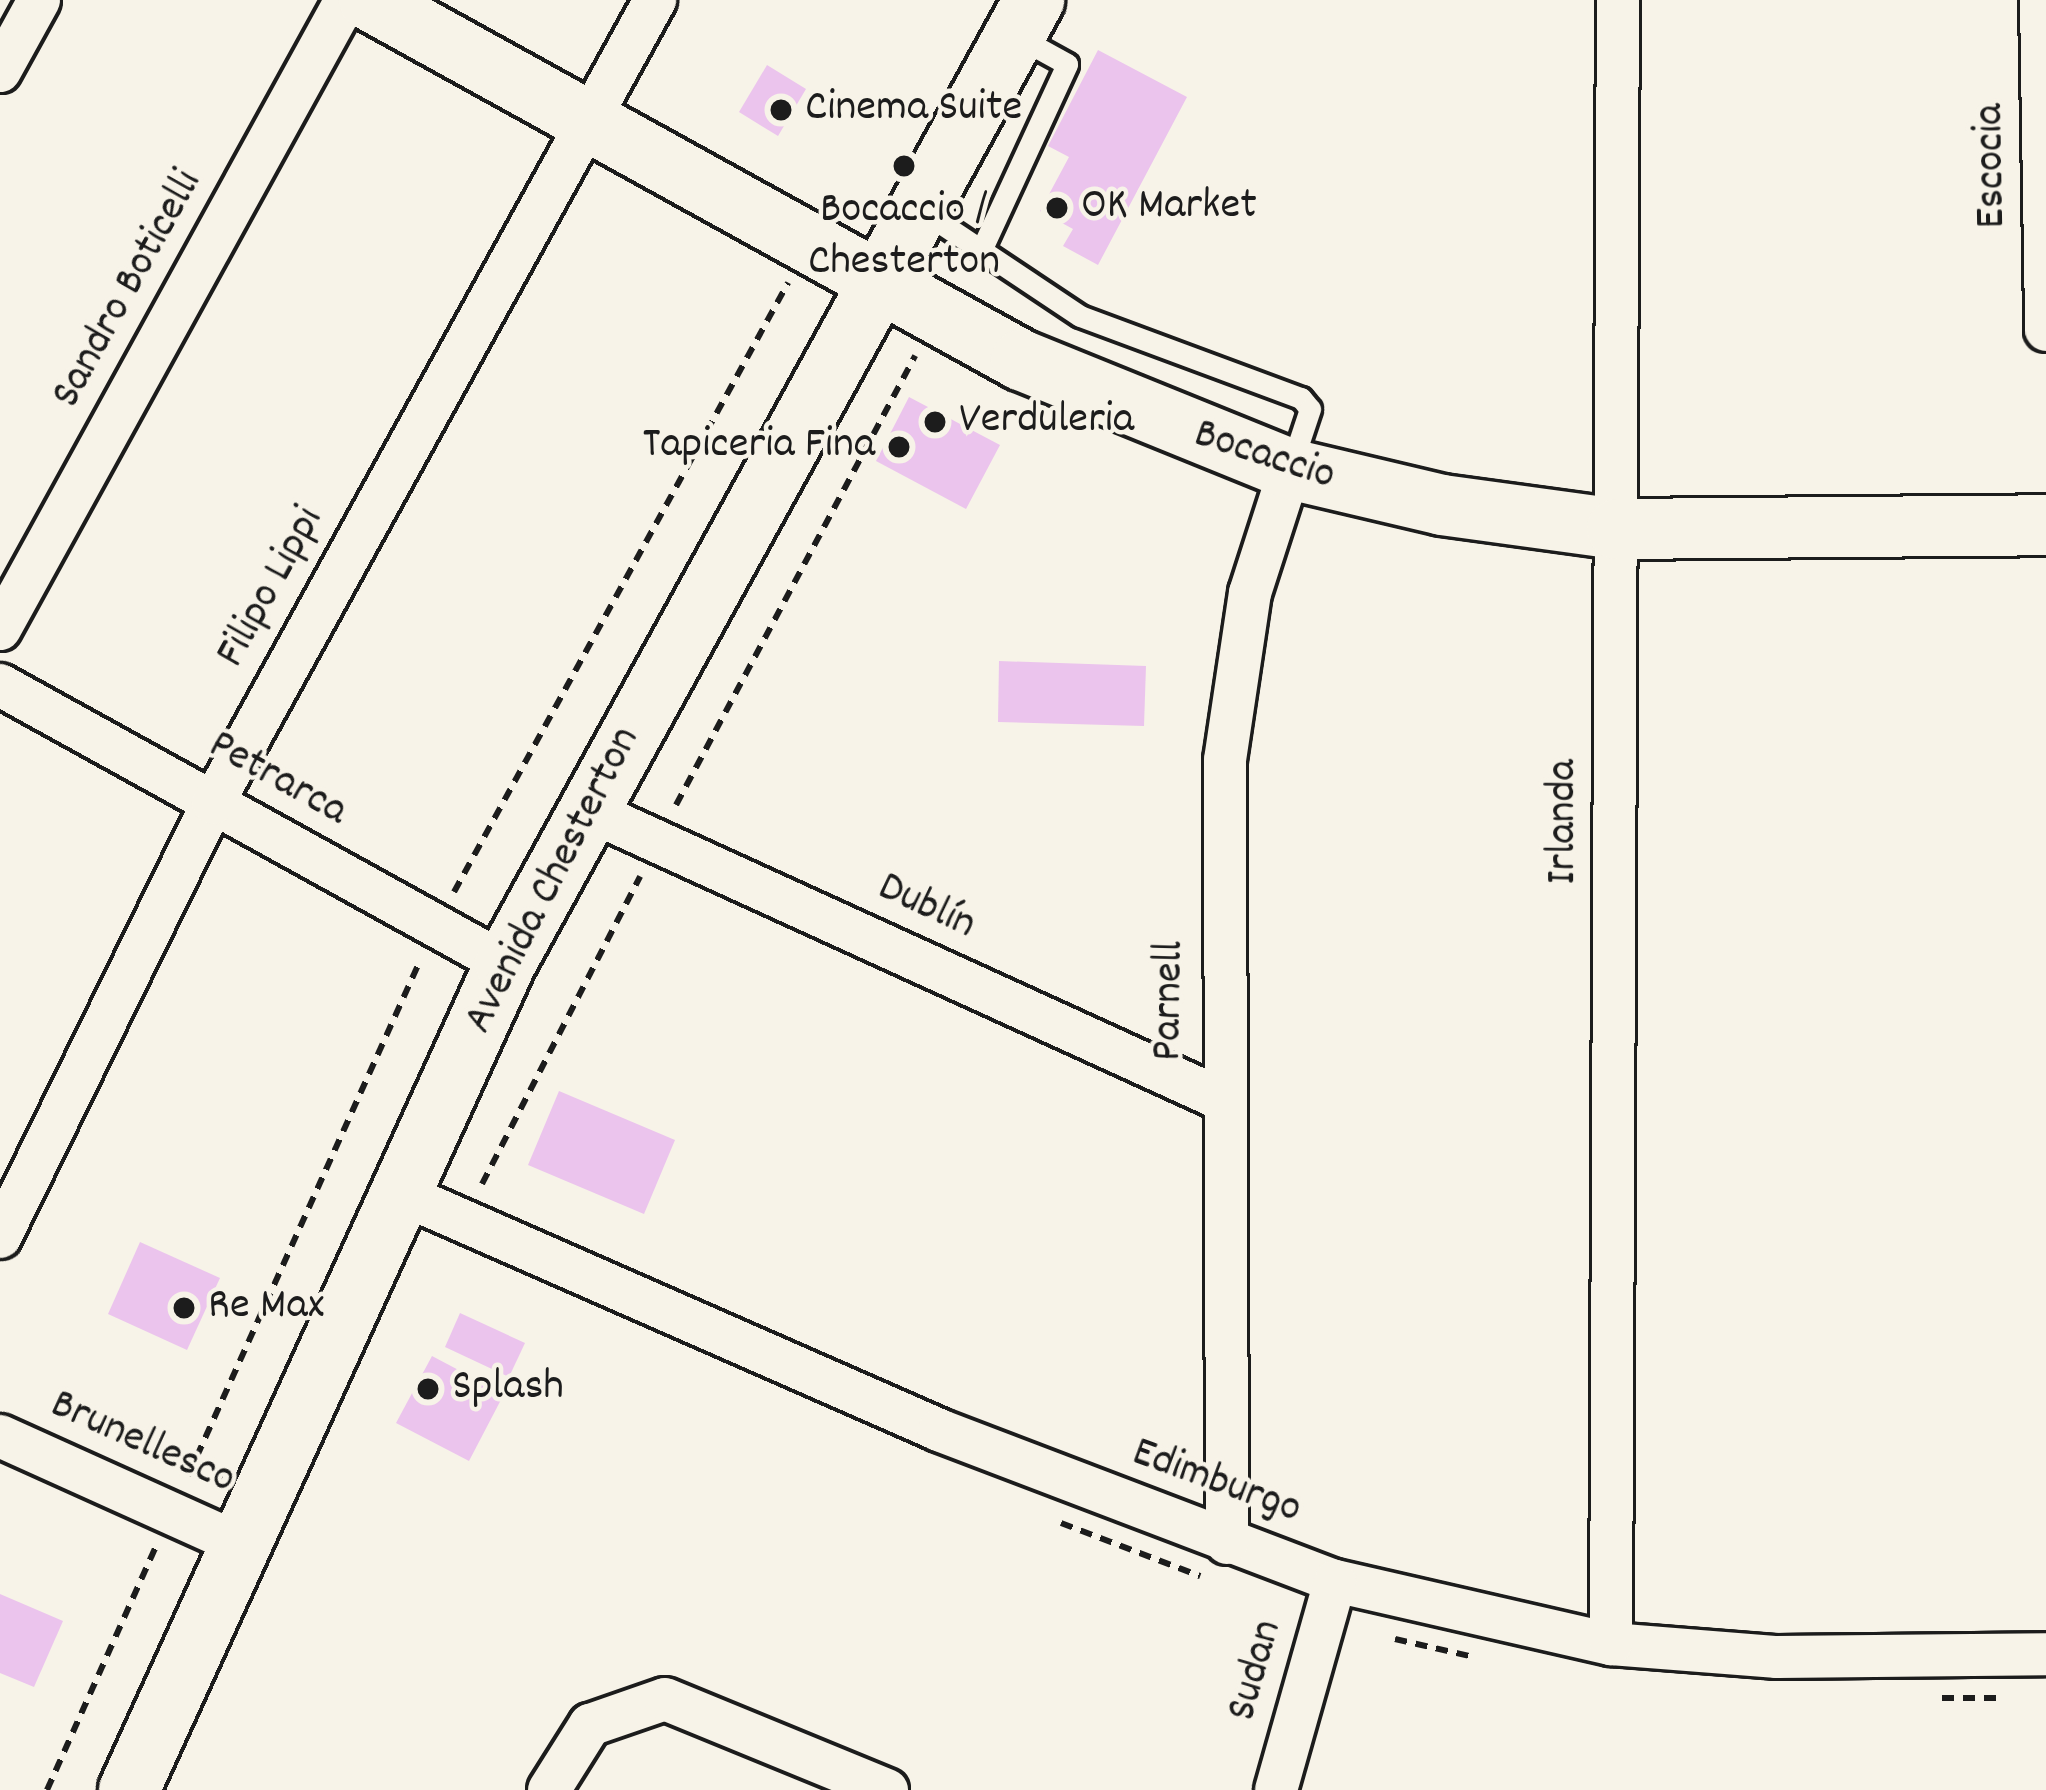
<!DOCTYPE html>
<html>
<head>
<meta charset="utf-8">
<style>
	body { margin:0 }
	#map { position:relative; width:2046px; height:1790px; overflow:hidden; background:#f7f3e8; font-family:Dekko,sans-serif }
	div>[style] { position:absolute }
	.building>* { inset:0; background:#ebc4ed }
	.path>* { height:6px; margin-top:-3px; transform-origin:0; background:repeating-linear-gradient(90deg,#1c1c1c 0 12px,transparent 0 21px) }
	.roads { filter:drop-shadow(3px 0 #1c1c1c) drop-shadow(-3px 0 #1c1c1c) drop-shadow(0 3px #1c1c1c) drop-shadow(0 -3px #1c1c1c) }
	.lane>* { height:21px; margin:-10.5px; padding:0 10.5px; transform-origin:10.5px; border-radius:10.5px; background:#f7f3e8 }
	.street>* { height:42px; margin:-21px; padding:0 21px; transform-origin:21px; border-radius:21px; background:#f7f3e8 }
	.secondary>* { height:60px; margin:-30px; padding:0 30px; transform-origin:30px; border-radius:30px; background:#f7f3e8 }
	.dots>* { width:33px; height:33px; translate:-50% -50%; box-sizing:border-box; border:6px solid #f7f3e8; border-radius:50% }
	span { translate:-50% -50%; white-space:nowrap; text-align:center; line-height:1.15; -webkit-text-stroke:9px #f7f3e8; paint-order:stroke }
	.poi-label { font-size:45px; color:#1c1c1c }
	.left { translate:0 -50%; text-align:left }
	.right { translate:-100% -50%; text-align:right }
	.street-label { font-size:45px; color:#1c1c1c }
</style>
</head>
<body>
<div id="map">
	<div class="building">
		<i style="clip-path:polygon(1098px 50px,1187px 97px,1098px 265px,1063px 246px,1073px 229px,1040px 211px,1069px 157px,1048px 146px)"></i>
		<i style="clip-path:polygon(767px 65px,806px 89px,778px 136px,739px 112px)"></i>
		<i style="clip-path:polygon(909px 397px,1000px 445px,966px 509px,876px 461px)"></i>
		<i style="clip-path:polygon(999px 661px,1146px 666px,1144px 726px,998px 722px)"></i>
		<i style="clip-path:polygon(559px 1091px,675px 1140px,644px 1214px,528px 1165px)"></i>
		<i style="clip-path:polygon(140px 1242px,220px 1278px,187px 1350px,108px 1314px)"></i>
		<i style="clip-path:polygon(460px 1313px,525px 1343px,509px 1377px,445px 1347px)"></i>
		<i style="clip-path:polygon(432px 1356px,504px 1394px,469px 1461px,396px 1423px)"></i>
		<i style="clip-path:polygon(0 1594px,63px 1621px,34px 1687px,0 1673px)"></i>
	</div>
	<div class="path">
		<i style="left:676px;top:805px;width:509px;rotate:-61.97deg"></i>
		<i style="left:454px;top:892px;width:695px;rotate:-61.26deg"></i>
		<i style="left:482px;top:1184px;width:346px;rotate:-62.8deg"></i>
		<i style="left:193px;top:1465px;width:32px;rotate:26deg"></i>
		<i style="left:188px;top:1476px;width:563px;rotate:-65.76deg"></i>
		<i style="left:1061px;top:1523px;width:149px;rotate:20.9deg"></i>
		<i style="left:1395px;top:1639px;width:77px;rotate:12.8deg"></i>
		<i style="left:1942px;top:1698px;width:58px"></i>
		<i style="left:47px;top:1790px;width:265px;rotate:-65.9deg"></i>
	</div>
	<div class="roads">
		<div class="lane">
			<i style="left:924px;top:212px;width:187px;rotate:33.7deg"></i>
			<i style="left:1080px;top:316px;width:236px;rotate:20.4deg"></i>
			<i style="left:1301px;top:398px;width:14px;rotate:51deg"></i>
			<i style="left:1310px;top:409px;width:57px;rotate:108.4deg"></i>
			<i style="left:984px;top:244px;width:198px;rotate:-65.2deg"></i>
			<i style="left:1067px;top:64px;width:58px;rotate:-151.2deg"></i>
		</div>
		<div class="street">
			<i style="left:2041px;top:0;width:330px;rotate:89.1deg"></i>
			<i style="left:0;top:71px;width:81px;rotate:-61.2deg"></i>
			<i style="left:0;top:629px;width:718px;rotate:-61.19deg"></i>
			<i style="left:0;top:685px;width:577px;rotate:28.92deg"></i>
			<i style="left:588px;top:810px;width:696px;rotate:24.54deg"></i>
			<i style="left:402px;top:1194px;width:587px;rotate:23.72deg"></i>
			<i style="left:939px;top:1430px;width:424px;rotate:20.9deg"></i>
			<i style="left:1335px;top:1581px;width:283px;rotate:12.9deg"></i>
			<i style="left:1611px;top:1644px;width:167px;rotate:4.5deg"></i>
			<i style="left:1777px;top:1657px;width:269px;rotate:-0.6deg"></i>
			<i style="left:0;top:1237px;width:483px;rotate:-63.9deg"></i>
			<i style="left:213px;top:803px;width:917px;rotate:-61.17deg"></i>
			<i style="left:0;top:1436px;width:265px;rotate:24.3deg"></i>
			<i style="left:1227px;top:1543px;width:783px;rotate:-90.15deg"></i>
			<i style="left:1225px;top:760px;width:169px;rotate:-81.5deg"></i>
			<i style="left:1250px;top:593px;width:130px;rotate:-72.1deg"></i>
			<i style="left:1611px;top:1644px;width:1644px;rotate:-89.76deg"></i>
			<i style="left:549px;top:1790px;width:77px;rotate:-57.8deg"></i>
			<i style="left:590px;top:1725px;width:79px;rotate:-19.1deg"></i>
			<i style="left:665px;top:1699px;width:240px;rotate:22.3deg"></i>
			<i style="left:1276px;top:1790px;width:217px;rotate:-74.2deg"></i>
		</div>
		<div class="secondary">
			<i style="left:369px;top:0;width:745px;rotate:28.91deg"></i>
			<i style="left:1021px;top:360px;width:290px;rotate:22.1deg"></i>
			<i style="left:1290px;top:469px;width:156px;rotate:13.3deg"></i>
			<i style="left:1442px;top:505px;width:177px;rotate:7.8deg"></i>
			<i style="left:1617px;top:529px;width:429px;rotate:-0.5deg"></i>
			<i style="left:129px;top:1790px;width:908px;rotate:-65.52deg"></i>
			<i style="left:505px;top:964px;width:1100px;rotate:-61.24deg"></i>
		</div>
	</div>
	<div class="dots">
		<i style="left:781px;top:110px;background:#1c1c1c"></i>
		<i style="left:904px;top:166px;background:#1c1c1c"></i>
		<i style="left:1057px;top:208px;background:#1c1c1c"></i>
		<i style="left:935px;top:422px;background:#1c1c1c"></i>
		<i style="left:899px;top:447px;background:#1c1c1c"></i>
		<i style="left:184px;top:1308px;background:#1c1c1c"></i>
		<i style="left:428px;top:1389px;background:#1c1c1c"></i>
	</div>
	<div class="poi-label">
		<span class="left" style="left:805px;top:110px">Cinema Suite</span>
		<span class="left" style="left:1081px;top:208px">OK Market</span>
		<span style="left:904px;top:238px">Bocaccio /<br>Chesterton</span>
		<span class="left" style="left:959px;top:422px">Verduleria</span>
		<span class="right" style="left:875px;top:447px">Tapiceria Fina</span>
		<span class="left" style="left:208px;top:1308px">Re Max</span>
		<span class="left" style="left:452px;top:1389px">Splash</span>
	</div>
	<div class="street-label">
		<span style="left:1993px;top:166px;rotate:-91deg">Escocia</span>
		<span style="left:129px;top:290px;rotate:-61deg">Sandro Boticelli</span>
		<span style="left:1264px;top:457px;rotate:18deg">Bocaccio</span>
		<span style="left:272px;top:588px;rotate:-61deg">Filipo Lippi</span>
		<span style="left:277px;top:780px;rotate:29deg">Petrarca</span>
		<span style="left:1565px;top:822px;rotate:-90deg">Irlanda</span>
		<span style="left:554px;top:881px;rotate:-63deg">Avenida Chesterton</span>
		<span style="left:926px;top:908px;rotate:25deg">Dublín</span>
		<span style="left:1171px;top:1001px;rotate:-89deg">Parnell</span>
		<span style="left:142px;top:1444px;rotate:24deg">Brunellesco</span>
		<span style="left:1216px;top:1483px;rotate:20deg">Edimburgo</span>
		<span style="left:1257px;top:1671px;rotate:-74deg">Sudan</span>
	</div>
</div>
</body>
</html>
